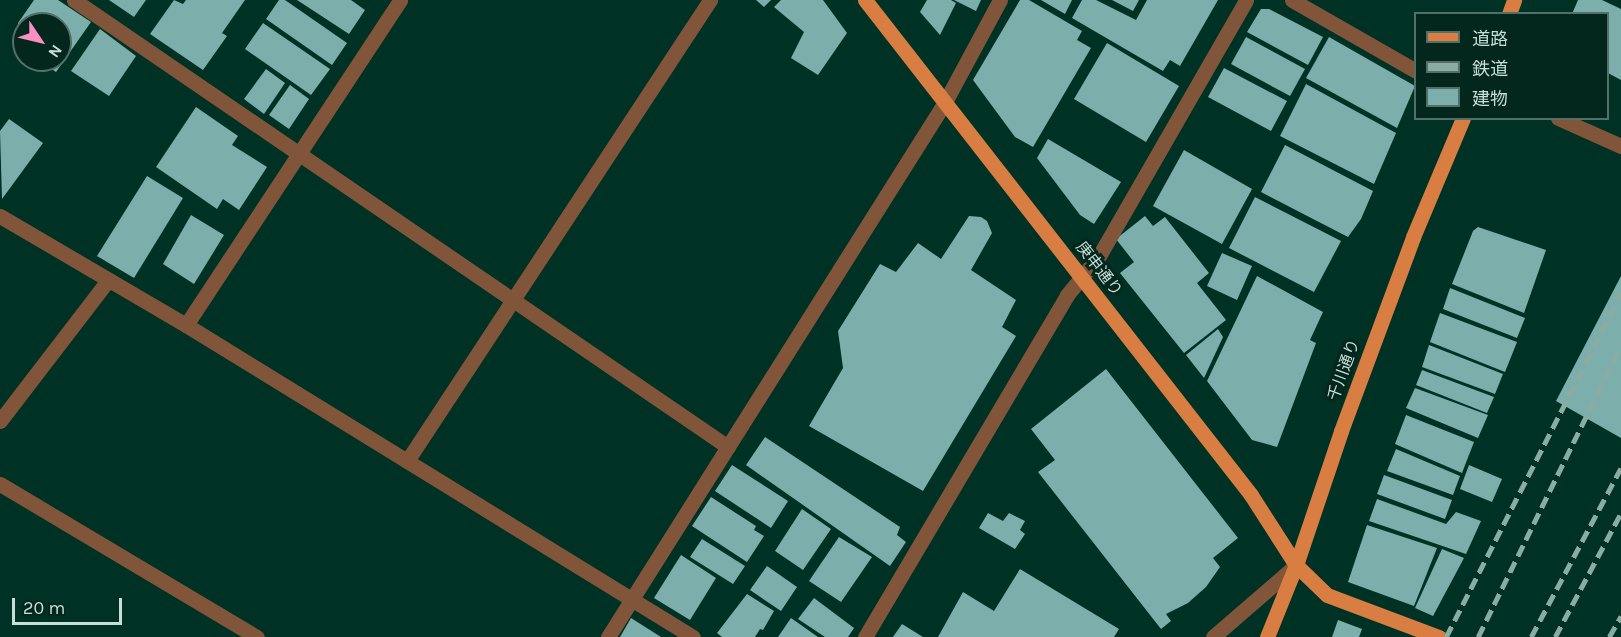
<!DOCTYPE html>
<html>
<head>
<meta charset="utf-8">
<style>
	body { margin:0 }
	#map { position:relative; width:1621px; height:637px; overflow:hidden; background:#003125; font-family:Karla,"Noto Sans JP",sans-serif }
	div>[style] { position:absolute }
	.building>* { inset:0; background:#7cafac }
	.minor>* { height:15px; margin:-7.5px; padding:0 7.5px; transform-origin:7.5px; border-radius:7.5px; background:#81553a }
	.major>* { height:15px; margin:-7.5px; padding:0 7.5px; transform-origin:7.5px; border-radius:7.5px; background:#d87e42 }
	.rail>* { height:4.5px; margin-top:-2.25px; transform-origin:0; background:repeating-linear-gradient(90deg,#8caba2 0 12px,transparent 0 18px) }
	span { translate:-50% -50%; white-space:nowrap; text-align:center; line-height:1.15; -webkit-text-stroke:6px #03261d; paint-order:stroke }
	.street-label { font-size:16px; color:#c8dfd7 }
	.legend { position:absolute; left:1414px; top:12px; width:195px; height:108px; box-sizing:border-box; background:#03261d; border:2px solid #527067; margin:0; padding:8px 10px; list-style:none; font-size:18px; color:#c8dfd7 }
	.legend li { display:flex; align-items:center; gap:12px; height:30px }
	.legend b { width:30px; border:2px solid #527067 }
	.north { position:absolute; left:12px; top:12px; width:60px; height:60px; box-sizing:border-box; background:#03261d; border:2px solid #527067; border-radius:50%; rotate:125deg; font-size:16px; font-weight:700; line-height:24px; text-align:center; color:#c8dfd7 }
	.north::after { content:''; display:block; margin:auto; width:21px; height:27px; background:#fc8fc1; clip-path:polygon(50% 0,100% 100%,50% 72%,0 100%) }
	.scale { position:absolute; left:12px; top:598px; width:110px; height:27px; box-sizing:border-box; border:3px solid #c8dfd7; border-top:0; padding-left:8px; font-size:18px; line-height:21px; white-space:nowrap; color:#c8dfd7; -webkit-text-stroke:4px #03261d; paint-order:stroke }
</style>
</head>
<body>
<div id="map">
	<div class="building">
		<i style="clip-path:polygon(34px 0,58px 0,91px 22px,56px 72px,39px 60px,60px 60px,60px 24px,24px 24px,24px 50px,19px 47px,18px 23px)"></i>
		<i style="clip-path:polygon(109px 0,146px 0,134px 17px)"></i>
		<i style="clip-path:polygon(174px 0,183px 4px,186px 0,245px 0,222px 33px,227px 36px,203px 70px,150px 34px)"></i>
		<i style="clip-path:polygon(279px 0,285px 0,347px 43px,332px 65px,266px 19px)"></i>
		<i style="clip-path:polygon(297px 0,351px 0,365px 10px,349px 34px)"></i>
		<i style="clip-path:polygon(756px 0,771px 0,764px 7px)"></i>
		<i style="clip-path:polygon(781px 0,823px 0,847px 33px,818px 75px,791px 58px,804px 32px,774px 7px)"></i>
		<i style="clip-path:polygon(927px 0,951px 0,956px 3px,940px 35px,920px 12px)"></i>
		<i style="clip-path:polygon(954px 0,981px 0,976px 11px)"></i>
		<i style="clip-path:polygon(1020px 0,1029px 0,1082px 31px,1077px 40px,1091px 48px,1033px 147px,1015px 137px,973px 80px)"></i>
		<i style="clip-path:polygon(1041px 0,1072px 0,1065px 14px)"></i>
		<i style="clip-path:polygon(1082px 0,1096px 0,1136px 20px,1147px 0,1218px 0,1180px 66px,1170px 60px,1163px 71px,1072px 18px)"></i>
		<i style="clip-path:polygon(1112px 0,1139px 0,1133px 11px)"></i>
		<i style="clip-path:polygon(1578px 0,1602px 0,1621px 9px,1621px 80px,1608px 73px,1608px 14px,1572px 14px)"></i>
		<i style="clip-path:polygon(1261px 9px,1269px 9px,1323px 37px,1308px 65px,1247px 32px)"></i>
		<i style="clip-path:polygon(263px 23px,330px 69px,311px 95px,245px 49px)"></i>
		<i style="clip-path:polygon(100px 29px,136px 56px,109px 96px,71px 71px)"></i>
		<i style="clip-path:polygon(1246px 37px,1305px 69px,1290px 96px,1231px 64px)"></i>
		<i style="clip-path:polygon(1329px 37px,1415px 86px,1397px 128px,1306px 78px)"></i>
		<i style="clip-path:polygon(1107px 43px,1179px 86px,1146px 142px,1074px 99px)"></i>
		<i style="clip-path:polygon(1224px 68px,1287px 101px,1271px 131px,1208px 97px)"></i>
		<i style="clip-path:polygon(266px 69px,285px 83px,264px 114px,244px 99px)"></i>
		<i style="clip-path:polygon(1306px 84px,1396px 133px,1374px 184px,1280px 136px)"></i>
		<i style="clip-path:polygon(290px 85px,309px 99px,289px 129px,269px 115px)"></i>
		<i style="clip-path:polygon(196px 107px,238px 136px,232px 145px,267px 167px,239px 210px,223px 199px,217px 209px,156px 167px)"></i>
		<i style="clip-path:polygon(9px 119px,43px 143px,2px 199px,0 131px)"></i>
		<i style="clip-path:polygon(1048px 139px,1121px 182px,1094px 224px,1080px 215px,1037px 158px)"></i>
		<i style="clip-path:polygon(1285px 145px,1373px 191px,1361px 219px,1348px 237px,1261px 192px)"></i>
		<i style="clip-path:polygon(1184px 150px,1252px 189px,1222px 244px,1153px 206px)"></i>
		<i style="clip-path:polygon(147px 176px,183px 198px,134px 278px,97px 256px)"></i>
		<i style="clip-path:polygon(1255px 197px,1341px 241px,1314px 292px,1229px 248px)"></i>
		<i style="clip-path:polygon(191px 215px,224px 235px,194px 284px,163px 264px)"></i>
		<i style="clip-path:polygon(969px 216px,981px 217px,987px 221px,992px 233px,971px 270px,1016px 300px,1002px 327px,1016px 336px,923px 491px,809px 426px,843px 368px,838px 331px,880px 264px,896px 272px,918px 243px,941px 259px)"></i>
		<i style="clip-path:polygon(1145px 216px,1153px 226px,1165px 217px,1209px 273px,1197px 283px,1226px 320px,1184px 353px,1120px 273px,1134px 262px,1116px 239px)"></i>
		<i style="clip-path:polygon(1478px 227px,1546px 250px,1524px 313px,1452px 284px,1473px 231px)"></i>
		<i style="clip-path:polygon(1222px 253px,1252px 266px,1237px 300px,1207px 286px)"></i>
		<i style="clip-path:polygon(1257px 276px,1323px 312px,1310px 340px,1316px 343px,1277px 447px,1252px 440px,1207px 381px)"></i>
		<i style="clip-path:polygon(1621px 276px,1621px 438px,1556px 401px)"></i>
		<i style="clip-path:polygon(1450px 288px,1525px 318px,1517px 338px,1443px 309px)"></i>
		<i style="clip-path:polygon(1440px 313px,1517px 342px,1505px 372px,1430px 342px)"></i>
		<i style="clip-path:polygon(1218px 329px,1223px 337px,1204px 378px,1186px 355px)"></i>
		<i style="clip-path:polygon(1429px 345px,1503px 374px,1495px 394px,1422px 367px)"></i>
		<i style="clip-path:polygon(1106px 369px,1238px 538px,1213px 558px,1220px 567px,1206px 587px,1188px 603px,1166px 614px,1171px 621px,1161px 629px,1038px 472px,1055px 460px,1031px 429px)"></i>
		<i style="clip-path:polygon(1422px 370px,1494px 397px,1487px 413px,1416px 385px)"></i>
		<i style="clip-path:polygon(1415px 388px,1488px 415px,1478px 438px,1406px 408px)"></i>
		<i style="clip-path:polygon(1406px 415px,1474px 442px,1462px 473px,1395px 444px)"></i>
		<i style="clip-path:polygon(765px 437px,900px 527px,897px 535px,906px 542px,890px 566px,746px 465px)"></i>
		<i style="clip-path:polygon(1396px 449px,1460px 476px,1453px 495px,1387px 471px)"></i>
		<i style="clip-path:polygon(732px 465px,788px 501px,771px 528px,715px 491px)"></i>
		<i style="clip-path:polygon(1469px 465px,1502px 479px,1492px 502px,1460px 489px)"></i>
		<i style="clip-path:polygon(1384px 475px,1452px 500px,1445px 519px,1377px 494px)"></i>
		<i style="clip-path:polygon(711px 497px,756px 526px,754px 530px,764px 536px,747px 562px,692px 526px)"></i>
		<i style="clip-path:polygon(1377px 499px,1446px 524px,1456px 512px,1481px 521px,1466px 554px,1369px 521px)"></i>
		<i style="clip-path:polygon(802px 509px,831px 529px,803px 570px,775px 551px)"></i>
		<i style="clip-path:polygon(988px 513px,1003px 521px,1009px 513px,1025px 521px,1020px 530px,1025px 534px,1015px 549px,979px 528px)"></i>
		<i style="clip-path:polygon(1367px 525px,1437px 548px,1414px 606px,1348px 582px)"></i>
		<i style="clip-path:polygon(839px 537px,872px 557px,841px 602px,809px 581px)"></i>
		<i style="clip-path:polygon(702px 539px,745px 566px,733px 584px,690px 557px)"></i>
		<i style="clip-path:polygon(1442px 549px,1464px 558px,1433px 616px,1415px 608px)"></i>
		<i style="clip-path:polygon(681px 555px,716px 578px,690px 620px,654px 598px)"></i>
		<i style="clip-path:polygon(767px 566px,797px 587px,781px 611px,750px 590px)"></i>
		<i style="clip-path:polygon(1020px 569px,1119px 629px,1114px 637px,938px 637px,963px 592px,994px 611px)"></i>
		<i style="clip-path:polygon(747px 594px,774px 611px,763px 630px,760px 629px,755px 637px,722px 637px,717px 633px)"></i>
		<i style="clip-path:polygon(814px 598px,854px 628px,848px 637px,825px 637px,798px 619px)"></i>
		<i style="clip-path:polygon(631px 618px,661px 637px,620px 637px)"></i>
		<i style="clip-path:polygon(791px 618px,818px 637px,778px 637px)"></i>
		<i style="clip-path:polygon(1338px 620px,1362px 629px,1359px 637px,1332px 637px)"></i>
		<i style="clip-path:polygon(902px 624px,923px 637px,893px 637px)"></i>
	</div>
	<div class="minor">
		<i style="left:74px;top:0;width:792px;rotate:34.35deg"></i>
		<i style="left:1292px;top:0;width:143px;rotate:29.8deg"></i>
		<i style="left:1558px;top:118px;width:69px;rotate:24deg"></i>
		<i style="left:0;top:216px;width:216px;rotate:30.4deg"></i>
		<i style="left:186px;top:325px;width:595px;rotate:31.61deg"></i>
		<i style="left:186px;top:325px;width:389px;rotate:-56.6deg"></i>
		<i style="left:0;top:421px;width:178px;rotate:-52.5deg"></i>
		<i style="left:407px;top:461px;width:552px;rotate:-56.68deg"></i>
		<i style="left:0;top:484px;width:299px;rotate:30.8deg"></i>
		<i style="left:608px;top:637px;width:632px;rotate:-57.79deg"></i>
		<i style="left:945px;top:102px;width:116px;rotate:-61.7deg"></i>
		<i style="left:865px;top:637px;width:397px;rotate:-59.4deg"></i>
		<i style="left:1067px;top:295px;width:50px;rotate:-50.6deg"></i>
		<i style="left:1099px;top:256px;width:295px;rotate:-60.1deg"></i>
		<i style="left:1213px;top:637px;width:110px;rotate:-40.9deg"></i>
	</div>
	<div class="major">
		<i style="left:865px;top:0;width:628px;rotate:52.05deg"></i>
		<i style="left:1251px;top:495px;width:83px;rotate:57.3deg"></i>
		<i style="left:1296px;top:565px;width:43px;rotate:44.1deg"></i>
		<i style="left:1327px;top:595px;width:120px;rotate:20.6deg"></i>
		<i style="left:1509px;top:14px;width:15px;rotate:-70deg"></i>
		<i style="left:1267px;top:637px;width:78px;rotate:-68.1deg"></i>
		<i style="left:1296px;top:565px;width:141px;rotate:-71.4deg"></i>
		<i style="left:1341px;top:431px;width:207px;rotate:-69.6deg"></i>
		<i style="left:1413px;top:237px;width:129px;rotate:-67.2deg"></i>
	</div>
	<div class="rail">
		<i style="left:1446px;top:637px;width:386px;rotate:-63deg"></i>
		<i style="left:1478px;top:637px;width:325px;rotate:-63.9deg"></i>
		<i style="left:1531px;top:637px;width:191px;rotate:-62deg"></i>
		<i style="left:1555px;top:637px;width:140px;rotate:-62deg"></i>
		<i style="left:1609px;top:637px;width:24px;rotate:-60deg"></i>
	</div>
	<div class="street-label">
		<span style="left:1099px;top:269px;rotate:52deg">庚申通り</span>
		<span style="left:1344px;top:370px;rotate:-70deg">千川通り</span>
	</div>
	<ul class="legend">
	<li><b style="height:8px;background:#d87e42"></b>道路</li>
	<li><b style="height:8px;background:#8caba2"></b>鉄道</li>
	<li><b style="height:16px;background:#7cafac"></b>建物</li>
	</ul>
	<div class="north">N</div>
	<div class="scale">20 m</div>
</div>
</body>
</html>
